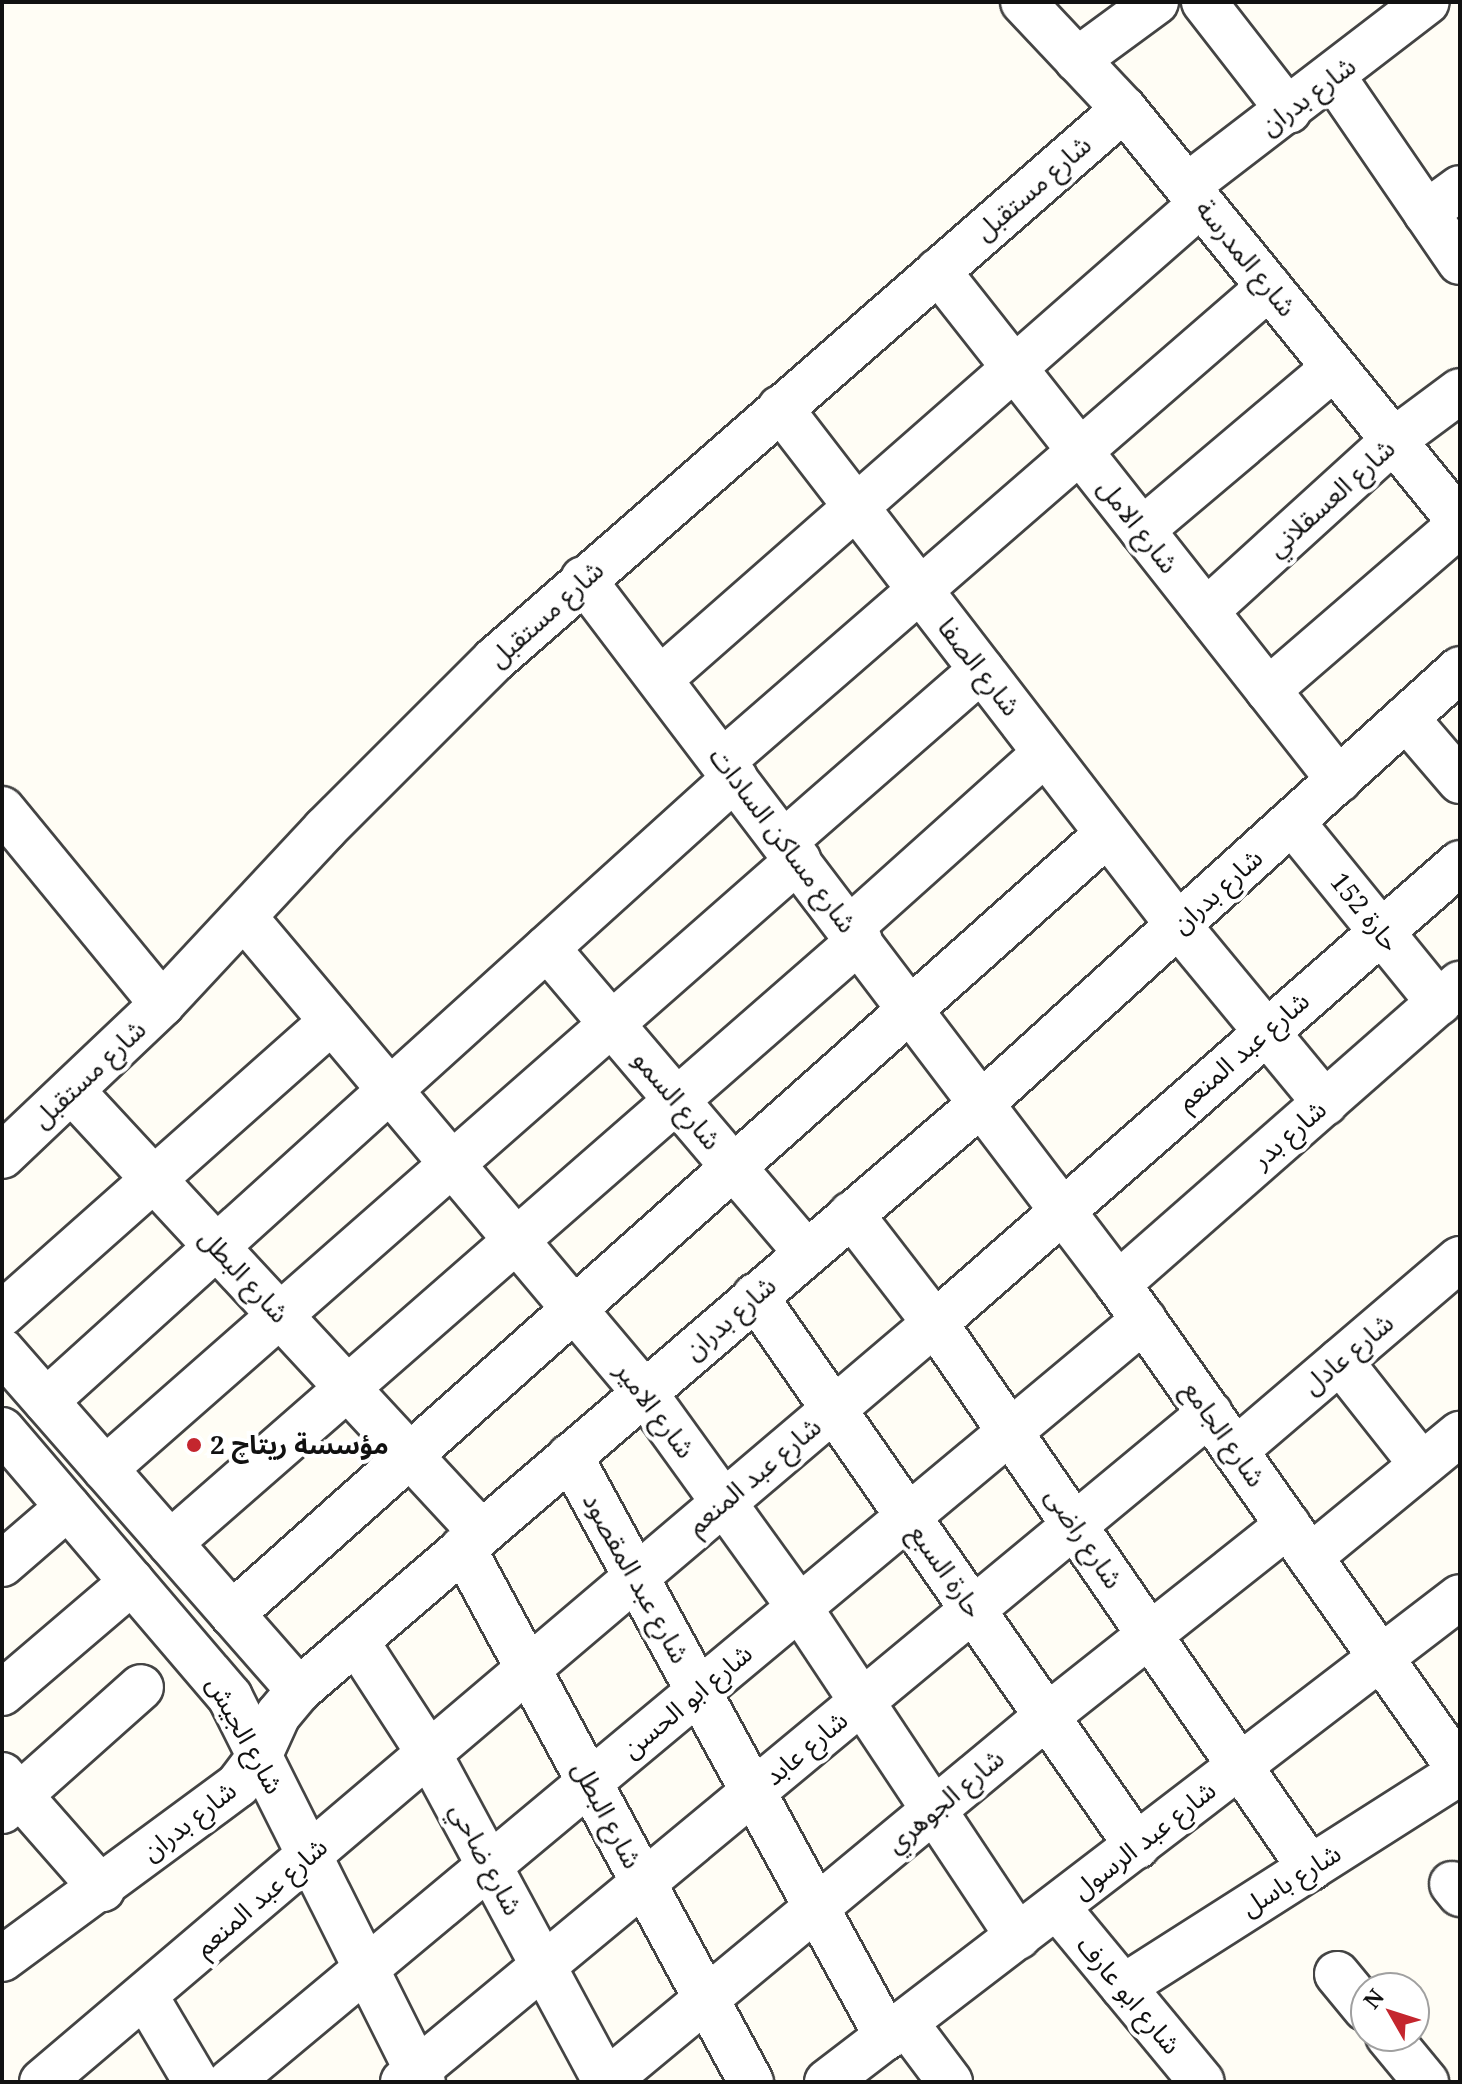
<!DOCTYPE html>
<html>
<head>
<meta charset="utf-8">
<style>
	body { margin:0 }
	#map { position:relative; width:1462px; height:2084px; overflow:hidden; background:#fffdf5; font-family:"Noto Serif","Noto Sans Arabic",serif }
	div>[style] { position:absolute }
	.roads { filter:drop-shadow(2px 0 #444) drop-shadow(-2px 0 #444) drop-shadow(0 2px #444) drop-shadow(0 -2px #444) }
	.minor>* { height:44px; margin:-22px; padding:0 22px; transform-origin:22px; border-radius:22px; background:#fff }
	.dots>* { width:22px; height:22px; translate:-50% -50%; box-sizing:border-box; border:4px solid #fff; border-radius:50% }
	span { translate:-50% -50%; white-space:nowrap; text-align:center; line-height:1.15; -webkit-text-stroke:8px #fff; paint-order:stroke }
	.street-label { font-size:26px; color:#111 }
	.poi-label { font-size:26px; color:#111; font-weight:700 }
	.left { translate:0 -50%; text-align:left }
	.frame { position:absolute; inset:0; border:4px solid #111; pointer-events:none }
	.north { position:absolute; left:1350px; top:1972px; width:80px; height:80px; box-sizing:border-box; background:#fff; border:2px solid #a0a0a0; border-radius:50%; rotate:309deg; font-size:22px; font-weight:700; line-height:32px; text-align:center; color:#111 }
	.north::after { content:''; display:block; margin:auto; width:28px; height:36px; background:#c4262e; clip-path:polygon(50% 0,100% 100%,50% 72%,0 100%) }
</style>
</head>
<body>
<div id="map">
	<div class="roads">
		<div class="minor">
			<i style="left:1023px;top:2px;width:147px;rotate:46.7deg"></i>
			<i style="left:1124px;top:109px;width:532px;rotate:50.87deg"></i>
			<i style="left:1204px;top:2px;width:138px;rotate:52.1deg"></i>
			<i style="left:1077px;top:60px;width:98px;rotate:-36.3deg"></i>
			<i style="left:1334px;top:78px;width:223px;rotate:55.6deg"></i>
			<i style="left:1187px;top:186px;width:302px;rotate:-37.5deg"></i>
			<i style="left:1426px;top:213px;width:42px;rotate:-36.3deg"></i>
			<i style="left:938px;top:271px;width:648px;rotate:51.77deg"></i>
			<i style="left:780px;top:408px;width:652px;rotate:52.41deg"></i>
			<i style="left:1178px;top:925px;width:231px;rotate:50.4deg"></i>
			<i style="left:1142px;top:530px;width:251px;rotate:-40.2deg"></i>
			<i style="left:583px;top:579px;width:885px;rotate:52.81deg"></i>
			<i style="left:1118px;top:1284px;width:594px;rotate:54.87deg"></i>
			<i style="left:1206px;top:611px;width:254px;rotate:-42.3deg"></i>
			<i style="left:1394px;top:440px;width:82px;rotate:-36.6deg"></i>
			<i style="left:660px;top:679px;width:720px;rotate:-41.28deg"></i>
			<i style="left:1268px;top:690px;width:254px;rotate:-40.8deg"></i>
			<i style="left:1406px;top:718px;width:83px;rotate:49.4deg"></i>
			<i style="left:723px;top:761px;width:723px;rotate:-40.96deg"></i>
			<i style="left:2px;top:809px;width:252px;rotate:50.6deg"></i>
			<i style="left:1292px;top:822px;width:233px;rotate:50.9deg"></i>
			<i style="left:784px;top:842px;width:262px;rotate:-41.1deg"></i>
			<i style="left:245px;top:918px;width:620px;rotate:49.91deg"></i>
			<i style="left:644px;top:1392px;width:265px;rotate:54.2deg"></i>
			<i style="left:799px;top:1607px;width:396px;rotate:56.4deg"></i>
			<i style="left:850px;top:928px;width:262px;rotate:-41.9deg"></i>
			<i style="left:547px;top:948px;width:399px;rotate:49.6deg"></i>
			<i style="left:72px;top:1091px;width:601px;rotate:47.16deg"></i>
			<i style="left:2px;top:1156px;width:221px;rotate:-43.5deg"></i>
			<i style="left:162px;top:1004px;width:239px;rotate:-47deg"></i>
			<i style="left:325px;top:829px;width:239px;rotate:-45deg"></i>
			<i style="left:494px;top:660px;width:837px;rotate:-41.17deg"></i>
			<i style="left:851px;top:1214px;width:138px;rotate:52.4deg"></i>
			<i style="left:935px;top:1323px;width:662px;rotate:55.47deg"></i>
			<i style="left:1118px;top:1284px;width:455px;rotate:-41.3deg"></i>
			<i style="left:755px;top:1296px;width:670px;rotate:55.22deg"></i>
			<i style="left:2px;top:1314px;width:441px;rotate:-41.6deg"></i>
			<i style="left:2px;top:1351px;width:451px;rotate:48.8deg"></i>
			<i style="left:1340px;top:1361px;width:132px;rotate:51.7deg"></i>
			<i style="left:46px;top:1401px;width:929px;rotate:-42.12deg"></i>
			<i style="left:2px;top:1430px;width:351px;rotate:49.5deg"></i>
			<i style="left:230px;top:1697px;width:431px;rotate:63.4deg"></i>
			<i style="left:1236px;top:1450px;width:294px;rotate:-40.5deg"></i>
			<i style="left:570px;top:1456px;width:662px;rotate:61.38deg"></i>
			<i style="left:105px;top:1469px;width:923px;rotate:-41.31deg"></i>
			<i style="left:170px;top:1543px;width:916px;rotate:-41.15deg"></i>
			<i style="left:463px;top:1548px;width:607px;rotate:61.66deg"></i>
			<i style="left:1310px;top:1557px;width:194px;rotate:-39.4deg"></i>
			<i style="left:2px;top:1564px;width:87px;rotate:-40.8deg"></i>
			<i style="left:232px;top:1614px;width:1172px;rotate:-41.71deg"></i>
			<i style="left:356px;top:1641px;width:132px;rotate:57deg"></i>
			<i style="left:428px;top:1752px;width:375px;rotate:61.7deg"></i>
			<i style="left:2px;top:1693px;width:171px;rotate:-40.5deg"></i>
			<i style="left:2px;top:1775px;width:152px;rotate:48.7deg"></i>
			<i style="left:2px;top:1811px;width:186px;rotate:-41.7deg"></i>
			<i style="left:1452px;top:1884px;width:13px;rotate:51deg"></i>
			<i style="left:1057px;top:1907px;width:227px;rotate:50.4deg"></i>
			<i style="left:2px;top:1959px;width:293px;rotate:-36.4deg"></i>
			<i style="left:238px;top:1785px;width:35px;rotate:-53deg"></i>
			<i style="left:259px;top:1757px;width:46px;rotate:-65.7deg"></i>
			<i style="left:278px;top:1715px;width:33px;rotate:-50deg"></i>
			<i style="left:299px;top:1690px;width:902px;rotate:-40.68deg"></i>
			<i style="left:983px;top:1102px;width:644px;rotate:-42.23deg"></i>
			<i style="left:1337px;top:1974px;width:45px;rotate:50.4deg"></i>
			<i style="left:1123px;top:1987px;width:400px;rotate:-32.5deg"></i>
			<i style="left:146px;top:1997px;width:99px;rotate:59.5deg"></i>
			<i style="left:905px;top:2022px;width:75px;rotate:53.1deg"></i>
			<i style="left:1388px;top:2036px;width:60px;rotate:50.4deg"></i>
			<i style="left:42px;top:2082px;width:1172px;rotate:-40.36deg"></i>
			<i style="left:935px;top:1323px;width:698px;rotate:-41.22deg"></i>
			<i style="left:230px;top:2082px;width:1190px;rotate:-39.82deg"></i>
			<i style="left:403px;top:2082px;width:1048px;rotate:-39.66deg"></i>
			<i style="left:606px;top:2082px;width:572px;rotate:-39.68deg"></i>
			<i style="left:1046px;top:1717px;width:309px;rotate:-38.4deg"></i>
			<i style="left:827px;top:2082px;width:797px;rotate:-37.46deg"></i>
		</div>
	</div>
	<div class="dots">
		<i style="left:194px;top:1445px;background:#c4262e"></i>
	</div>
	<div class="street-label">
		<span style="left:1308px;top:96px;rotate:-37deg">شارع بدران</span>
		<span style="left:1033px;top:188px;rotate:-41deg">شارع مستقبل</span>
		<span style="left:1246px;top:258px;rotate:51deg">شارع المدرسة</span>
		<span style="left:1331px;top:498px;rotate:-42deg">شارع العسقلاني</span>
		<span style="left:1138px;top:526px;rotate:52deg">شارع الامل</span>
		<span style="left:546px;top:614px;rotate:-42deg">شارع مستقبل</span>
		<span style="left:979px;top:667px;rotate:52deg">شارع الصفا</span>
		<span style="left:783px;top:840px;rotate:53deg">شارع مساكن السادات</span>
		<span style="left:1217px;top:891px;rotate:-42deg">شارع بدران</span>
		<span style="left:1365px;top:912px;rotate:51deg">حارة 152</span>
		<span style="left:1243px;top:1051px;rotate:-41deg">شارع عبد المنعم</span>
		<span style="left:89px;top:1074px;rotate:-43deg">شارع مستقبل</span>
		<span style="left:677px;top:1100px;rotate:50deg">شارع السمو</span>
		<span style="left:1289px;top:1134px;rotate:-41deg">شارع بدر</span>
		<span style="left:244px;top:1276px;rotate:47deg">شارع البطل</span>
		<span style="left:730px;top:1318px;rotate:-41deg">شارع بدران</span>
		<span style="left:1348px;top:1354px;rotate:-40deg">شارع عادل</span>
		<span style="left:655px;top:1410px;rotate:53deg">شارع الامير</span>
		<span style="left:1224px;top:1434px;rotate:55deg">شارع الجامع</span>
		<span style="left:754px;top:1476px;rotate:-40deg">شارع عبد المنعم</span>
		<span style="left:1084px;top:1538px;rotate:56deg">شارع راضى</span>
		<span style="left:946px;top:1571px;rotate:55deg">حارة السبع</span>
		<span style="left:636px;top:1578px;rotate:61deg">شارع عبد المقصود</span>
		<span style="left:687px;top:1701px;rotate:-40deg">شارع ابو الحسن</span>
		<span style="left:245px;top:1735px;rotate:61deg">شارع الجيش</span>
		<span style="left:806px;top:1748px;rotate:-40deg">شارع عابد</span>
		<span style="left:945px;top:1801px;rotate:-40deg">شارع الجوهري</span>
		<span style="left:607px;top:1815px;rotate:62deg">شارع البطل</span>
		<span style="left:189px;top:1821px;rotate:-38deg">شارع بدران</span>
		<span style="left:1144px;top:1840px;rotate:-38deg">شارع عبد الرسول</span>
		<span style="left:486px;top:1859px;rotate:62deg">شارع ضاحي</span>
		<span style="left:1291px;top:1880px;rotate:-32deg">شارع باسل</span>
		<span style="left:261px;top:1897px;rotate:-41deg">شارع عبد المنعم</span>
		<span style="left:1129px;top:1995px;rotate:50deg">شارع ابو عارف</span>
	</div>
	<div class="poi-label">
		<span class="left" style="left:210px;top:1445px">مؤسسة ريتاچ 2</span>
	</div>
	<div class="frame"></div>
	<div class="north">N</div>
</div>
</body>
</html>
